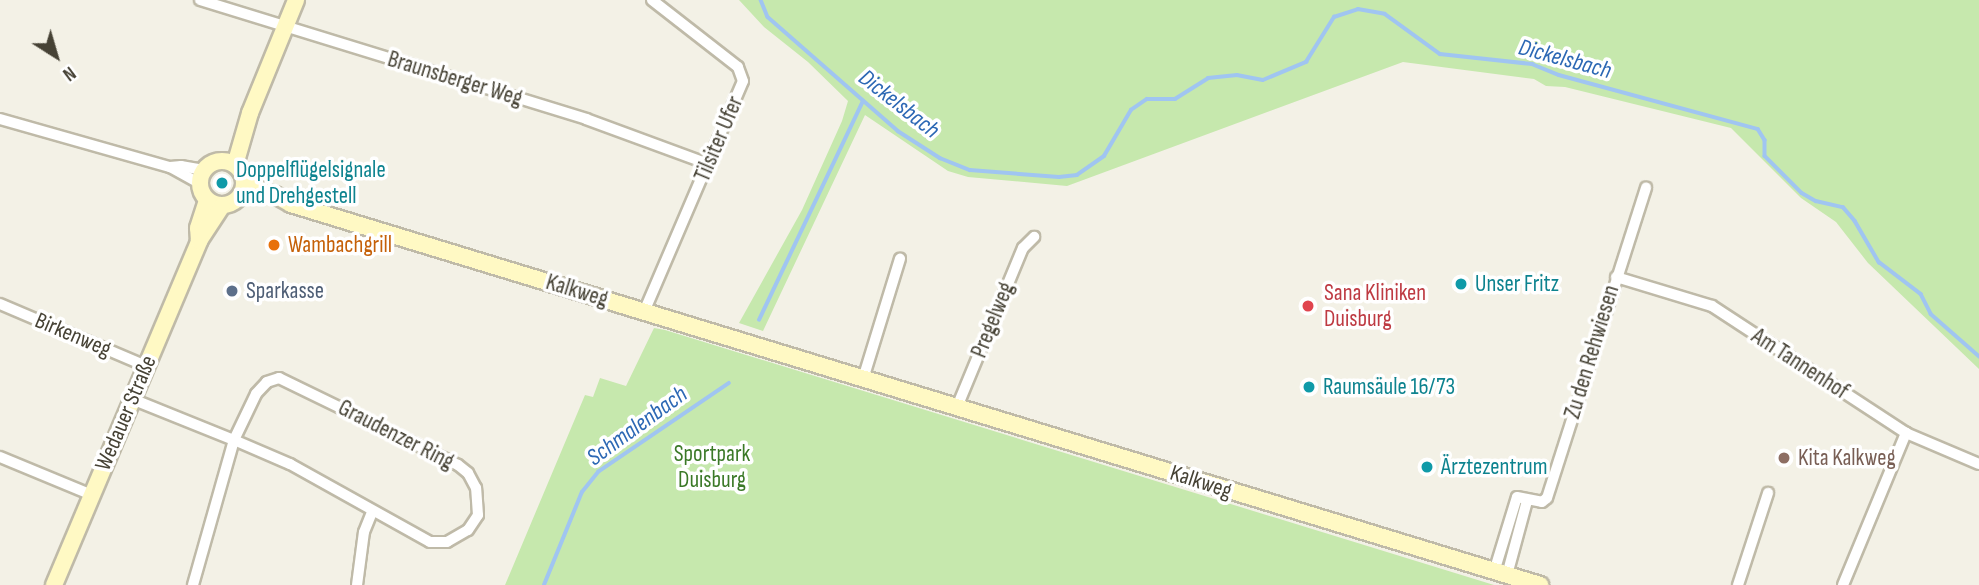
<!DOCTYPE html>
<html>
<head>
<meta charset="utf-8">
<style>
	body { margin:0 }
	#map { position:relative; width:1979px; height:585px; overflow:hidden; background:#f3f1e6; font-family:"Sofia Sans Condensed",sans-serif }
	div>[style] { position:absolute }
	.green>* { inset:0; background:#c6e8ad }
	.stream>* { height:3.5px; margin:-1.75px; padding:0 1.75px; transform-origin:1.75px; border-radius:1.75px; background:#a0c5f1 }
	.roads { filter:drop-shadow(2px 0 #bfbaa8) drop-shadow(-2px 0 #bfbaa8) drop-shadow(0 2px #bfbaa8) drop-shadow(0 -2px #bfbaa8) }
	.street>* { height:10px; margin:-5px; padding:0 5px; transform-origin:5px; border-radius:5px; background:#fff }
	.secondary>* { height:16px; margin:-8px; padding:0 8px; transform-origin:8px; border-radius:8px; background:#fff9c4 }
	.secondary>.ring { margin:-8px; padding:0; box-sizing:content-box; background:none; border:16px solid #fff9c4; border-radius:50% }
	.dots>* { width:19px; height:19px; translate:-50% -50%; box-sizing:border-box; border:4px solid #fff; border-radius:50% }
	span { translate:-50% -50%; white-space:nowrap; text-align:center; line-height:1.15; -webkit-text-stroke:7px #fff; paint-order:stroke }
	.street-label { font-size:23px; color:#464235 }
	.culture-label { font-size:23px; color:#0d838f }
	.left { translate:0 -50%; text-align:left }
	.food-label { font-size:23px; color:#c56008 }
	.service-label { font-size:23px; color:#4e5e75 }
	.health-label { font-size:23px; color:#be3a42 }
	.park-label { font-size:23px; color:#3b7927 }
	.education-label { font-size:23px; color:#785e54 }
	.water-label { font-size:24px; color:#2c68b4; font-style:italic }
	.north { position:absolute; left:21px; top:21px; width:70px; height:70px; -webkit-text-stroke:5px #fff; paint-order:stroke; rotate:143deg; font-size:19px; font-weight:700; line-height:28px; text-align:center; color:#464235 }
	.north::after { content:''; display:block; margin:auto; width:24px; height:32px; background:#464235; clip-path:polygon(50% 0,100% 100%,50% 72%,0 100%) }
</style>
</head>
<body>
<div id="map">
	<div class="green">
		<i style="clip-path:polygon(739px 0,1979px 0,1979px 369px,1868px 263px,1836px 222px,1801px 198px,1731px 128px,1565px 87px,1546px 86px,1534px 79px,1403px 62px,1067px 186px,968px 177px,948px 171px,865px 115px,763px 331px,739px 323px,802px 210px,842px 121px,848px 101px,808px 62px,764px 27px)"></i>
		<i style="clip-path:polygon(654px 328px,665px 330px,1494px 585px,505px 585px,585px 395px,593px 397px,600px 378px,626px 386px)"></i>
	</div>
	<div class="stream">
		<i style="left:761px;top:0;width:18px;rotate:68deg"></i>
		<i style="left:768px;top:17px;width:173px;rotate:41.2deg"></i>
		<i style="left:898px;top:131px;width:50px;rotate:32.7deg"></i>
		<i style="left:940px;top:158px;width:32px;rotate:22deg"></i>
		<i style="left:970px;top:170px;width:89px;rotate:4.5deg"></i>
		<i style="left:1059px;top:177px;width:18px;rotate:-6deg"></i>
		<i style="left:1077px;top:175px;width:33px;rotate:-35deg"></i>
		<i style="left:1104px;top:156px;width:53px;rotate:-59.6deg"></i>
		<i style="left:1131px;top:110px;width:19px;rotate:-35deg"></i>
		<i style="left:1147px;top:99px;width:28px"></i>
		<i style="left:1175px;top:99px;width:39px;rotate:-32deg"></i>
		<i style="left:1208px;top:78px;width:29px;rotate:-6deg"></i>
		<i style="left:1237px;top:75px;width:26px;rotate:11deg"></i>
		<i style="left:1263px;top:80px;width:47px;rotate:-22.7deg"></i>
		<i style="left:1306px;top:62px;width:53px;rotate:-58.1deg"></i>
		<i style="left:1334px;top:17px;width:25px;rotate:-18deg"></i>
		<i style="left:1358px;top:9px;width:27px;rotate:10deg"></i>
		<i style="left:1385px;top:14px;width:68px;rotate:36deg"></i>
		<i style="left:1440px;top:54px;width:93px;rotate:6.2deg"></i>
		<i style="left:1532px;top:64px;width:29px;rotate:22deg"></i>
		<i style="left:1559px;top:75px;width:206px;rotate:15.2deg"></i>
		<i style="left:1758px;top:129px;width:13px;rotate:58deg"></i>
		<i style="left:1765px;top:140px;width:16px;rotate:90deg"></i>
		<i style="left:1765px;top:156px;width:52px;rotate:45deg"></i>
		<i style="left:1802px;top:193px;width:16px;rotate:30deg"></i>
		<i style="left:1816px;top:201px;width:28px;rotate:13deg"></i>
		<i style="left:1843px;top:207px;width:18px;rotate:49deg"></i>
		<i style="left:1855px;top:221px;width:48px;rotate:59.7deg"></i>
		<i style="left:1879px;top:262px;width:53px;rotate:37.3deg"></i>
		<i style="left:1921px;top:294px;width:22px;rotate:63deg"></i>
		<i style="left:1931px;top:314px;width:64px;rotate:41.2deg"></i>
		<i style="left:759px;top:320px;width:242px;rotate:-64.6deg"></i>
		<i style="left:544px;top:585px;width:100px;rotate:-67.8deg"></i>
		<i style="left:582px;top:492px;width:26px;rotate:-51deg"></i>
		<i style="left:598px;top:472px;width:158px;rotate:-34.2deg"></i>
	</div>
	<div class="roads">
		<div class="street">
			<i style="left:200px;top:0;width:404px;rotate:17.1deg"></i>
			<i style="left:586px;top:119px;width:130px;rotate:20.2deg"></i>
			<i style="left:0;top:119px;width:177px;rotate:15.8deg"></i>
			<i style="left:170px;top:167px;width:33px;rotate:29deg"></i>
			<i style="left:170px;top:167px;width:11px;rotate:-5deg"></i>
			<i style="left:181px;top:166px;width:23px;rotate:10deg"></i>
			<i style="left:1616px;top:277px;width:100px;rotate:16.8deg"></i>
			<i style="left:1712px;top:306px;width:232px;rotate:33.2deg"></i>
			<i style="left:1906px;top:433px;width:79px;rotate:23deg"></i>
			<i style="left:0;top:304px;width:159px;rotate:23deg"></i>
			<i style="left:644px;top:312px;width:251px;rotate:-66.8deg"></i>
			<i style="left:743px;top:81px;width:15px;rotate:-110deg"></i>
			<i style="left:738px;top:67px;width:109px;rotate:-142.1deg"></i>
			<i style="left:863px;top:379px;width:126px;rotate:-72.9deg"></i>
			<i style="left:132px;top:399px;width:110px;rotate:21.9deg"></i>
			<i style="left:234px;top:440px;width:61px;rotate:23.2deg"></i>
			<i style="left:290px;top:464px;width:160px;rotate:29.1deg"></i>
			<i style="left:430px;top:542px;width:17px"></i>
			<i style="left:447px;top:542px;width:24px;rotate:-30deg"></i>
			<i style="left:468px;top:530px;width:18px;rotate:-56deg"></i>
			<i style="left:478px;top:515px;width:27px;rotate:-94deg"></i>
			<i style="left:476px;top:488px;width:17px;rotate:-118deg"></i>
			<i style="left:468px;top:473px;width:13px;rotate:-141deg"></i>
			<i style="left:458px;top:465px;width:199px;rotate:-154.1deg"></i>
			<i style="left:279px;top:378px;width:13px;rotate:162deg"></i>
			<i style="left:267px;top:382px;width:16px;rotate:133deg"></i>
			<i style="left:256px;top:394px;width:51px;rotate:115.6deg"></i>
			<i style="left:234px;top:440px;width:151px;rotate:105.8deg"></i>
			<i style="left:957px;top:407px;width:172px;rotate:-67.5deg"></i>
			<i style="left:1023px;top:248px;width:16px;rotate:-45deg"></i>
			<i style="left:0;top:457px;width:100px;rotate:22.4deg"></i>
			<i style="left:1494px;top:572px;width:78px;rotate:-73deg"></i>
			<i style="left:1517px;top:497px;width:25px;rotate:11deg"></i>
			<i style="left:1542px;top:502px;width:6px;rotate:-39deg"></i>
			<i style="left:1547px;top:498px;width:326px;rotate:-72.3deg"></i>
			<i style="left:1507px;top:575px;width:77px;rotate:-74.9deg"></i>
			<i style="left:357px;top:585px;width:53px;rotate:-82.5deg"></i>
			<i style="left:364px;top:532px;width:22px;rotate:-68deg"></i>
			<i style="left:1738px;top:585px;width:97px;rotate:-71.9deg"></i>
			<i style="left:1843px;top:585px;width:165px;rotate:-67.5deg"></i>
		</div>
		<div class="secondary">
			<i class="ring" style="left:200px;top:161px;width:28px;height:28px"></i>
			<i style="left:235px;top:165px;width:54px;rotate:-73.9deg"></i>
			<i style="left:250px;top:113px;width:122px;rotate:-67.8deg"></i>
			<i style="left:244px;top:185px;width:33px;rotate:18deg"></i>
			<i style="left:275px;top:195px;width:18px;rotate:29deg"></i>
			<i style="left:291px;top:204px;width:1306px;rotate:16.96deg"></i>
			<i style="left:199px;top:241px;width:13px;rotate:-94deg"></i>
			<i style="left:198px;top:228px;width:29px;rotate:-72deg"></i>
			<i style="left:54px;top:585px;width:373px;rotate:-67.1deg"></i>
			<i style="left:199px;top:241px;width:42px;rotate:-56.7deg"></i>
		</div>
	</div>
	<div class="dots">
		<i style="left:222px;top:183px;background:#0f9aa8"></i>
		<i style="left:274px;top:245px;background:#e8710a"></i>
		<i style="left:1461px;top:284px;background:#0f9aa8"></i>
		<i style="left:232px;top:291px;background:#5c6f8a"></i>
		<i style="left:1308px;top:306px;background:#e0444e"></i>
		<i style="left:1309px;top:387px;background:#0f9aa8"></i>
		<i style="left:1784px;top:458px;background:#8d6e63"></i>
		<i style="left:1427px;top:467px;background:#0f9aa8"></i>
	</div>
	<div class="street-label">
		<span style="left:455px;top:79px;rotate:17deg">Braunsberger Weg</span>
		<span style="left:719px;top:139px;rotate:-67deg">Tilsiter Ufer</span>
		<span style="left:577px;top:291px;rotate:17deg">Kalkweg</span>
		<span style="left:993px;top:320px;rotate:-68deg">Pregelweg</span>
		<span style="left:73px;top:335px;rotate:23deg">Birkenweg</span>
		<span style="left:1592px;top:352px;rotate:-73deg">Zu den Rehwiesen</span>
		<span style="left:1800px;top:364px;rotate:33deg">Am Tannenhof</span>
		<span style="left:126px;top:413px;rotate:-67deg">Wedauer Straße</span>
		<span style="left:396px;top:435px;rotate:27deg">Graudenzer Ring</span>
		<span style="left:1201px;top:482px;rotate:18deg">Kalkweg</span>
	</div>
	<div class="culture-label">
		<span class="left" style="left:236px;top:183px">Doppelflügelsignale<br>und Drehgestell</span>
		<span class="left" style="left:1475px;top:284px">Unser Fritz</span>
		<span class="left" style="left:1323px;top:387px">Raumsäule 16/73</span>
		<span class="left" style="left:1441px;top:467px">Ärztezentrum</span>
	</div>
	<div class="food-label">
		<span class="left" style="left:288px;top:245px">Wambachgrill</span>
	</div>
	<div class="service-label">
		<span class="left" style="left:246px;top:291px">Sparkasse</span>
	</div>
	<div class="health-label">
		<span class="left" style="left:1324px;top:306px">Sana Kliniken<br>Duisburg</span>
	</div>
	<div class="park-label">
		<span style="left:712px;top:467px">Sportpark<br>Duisburg</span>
	</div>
	<div class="education-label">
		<span class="left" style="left:1798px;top:458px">Kita Kalkweg</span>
	</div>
	<div class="water-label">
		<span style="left:1565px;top:59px;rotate:15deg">Dickelsbach</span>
		<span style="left:899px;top:104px;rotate:38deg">Dickelsbach</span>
		<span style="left:637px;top:426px;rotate:-36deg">Schmalenbach</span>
	</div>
	<div class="north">N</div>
</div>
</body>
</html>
